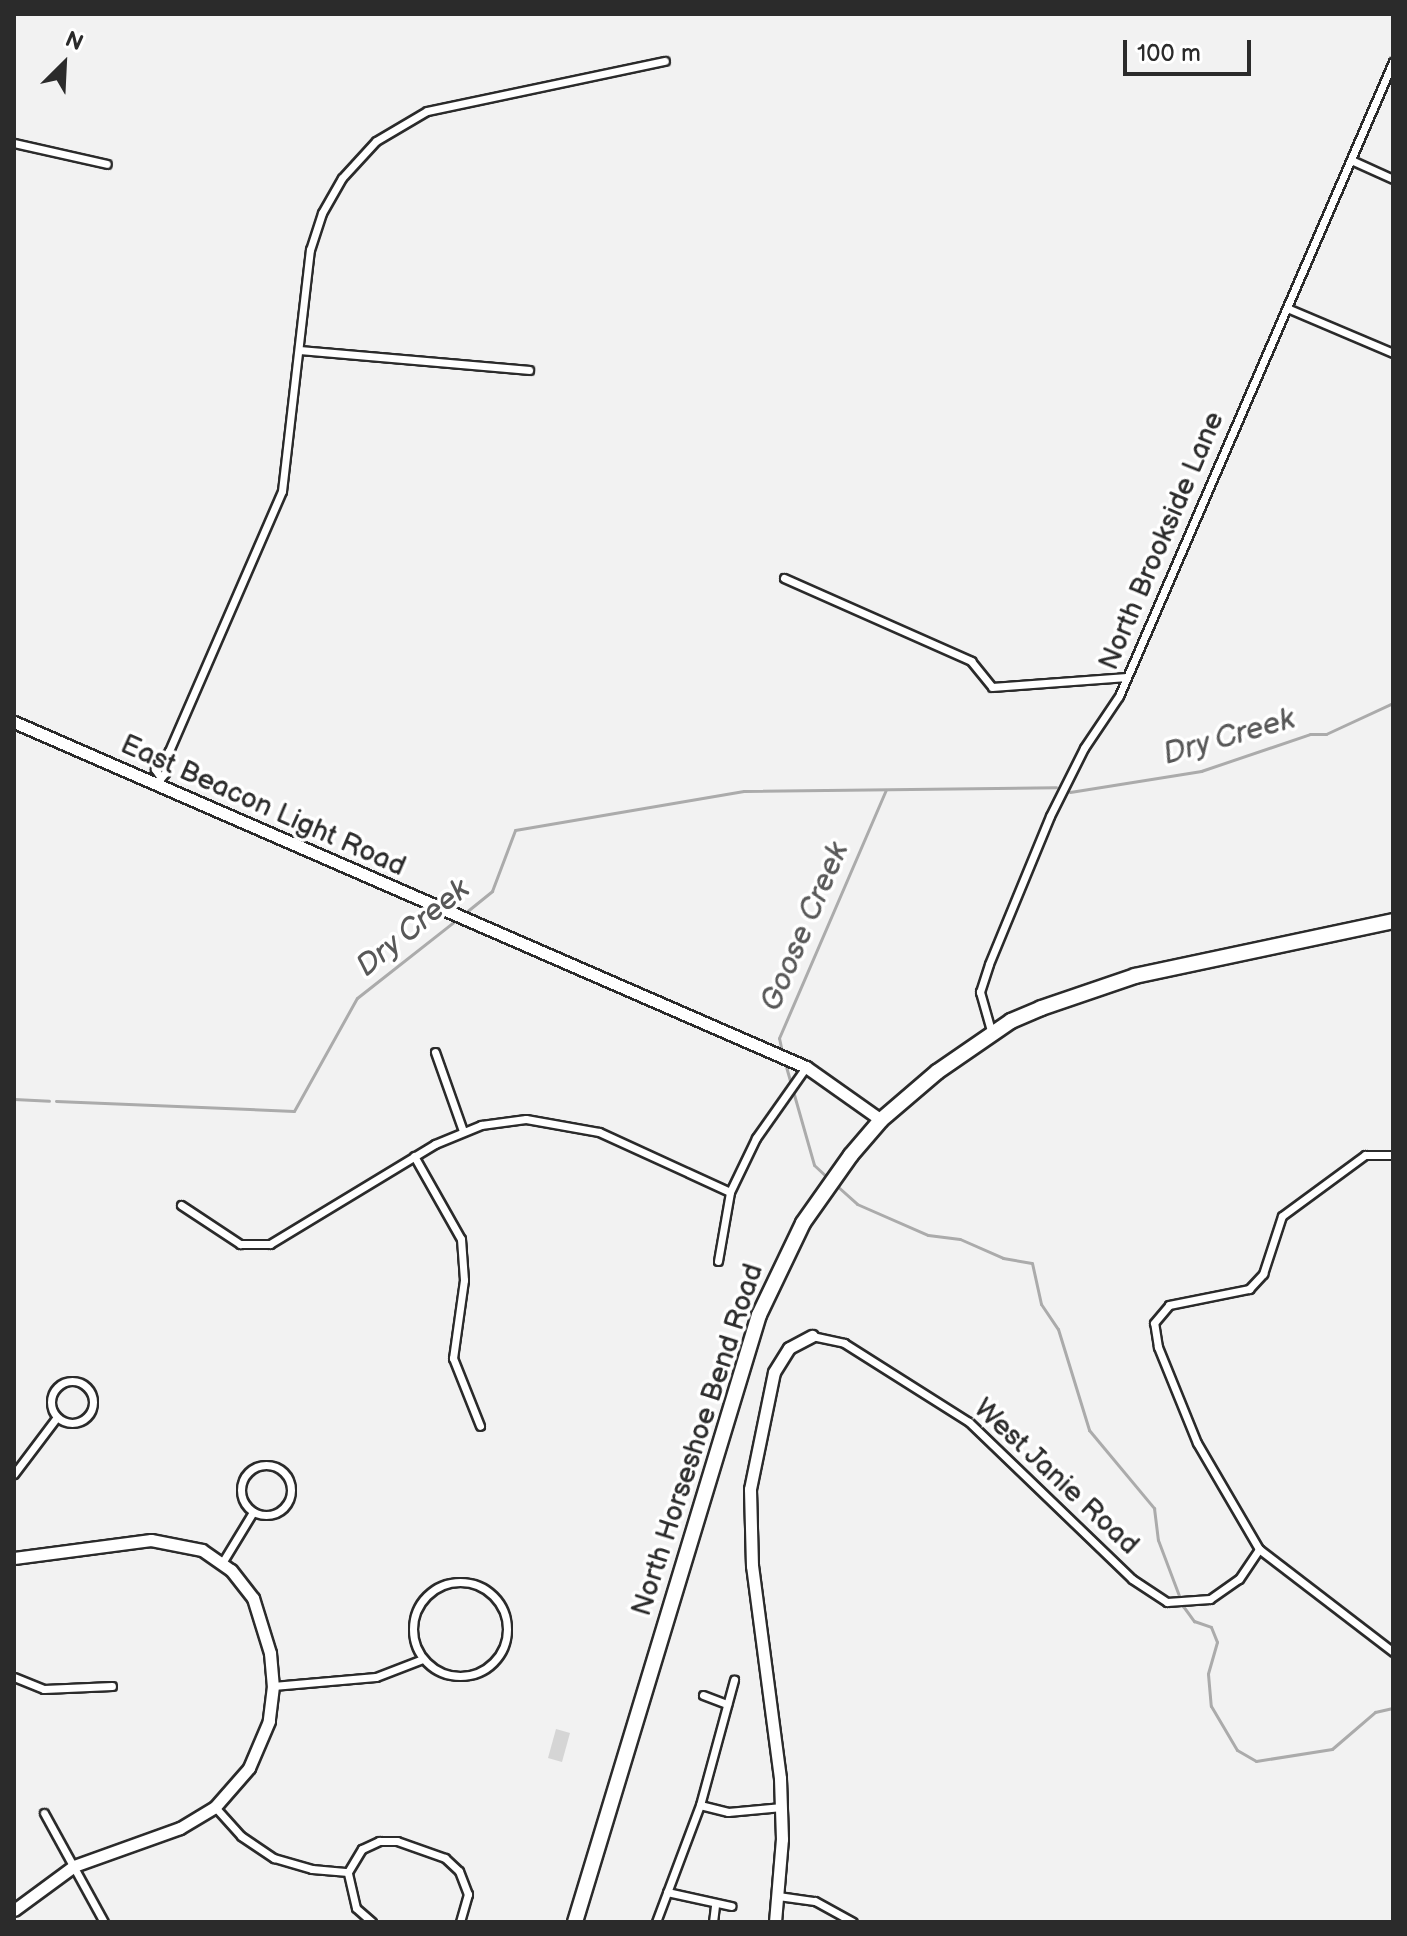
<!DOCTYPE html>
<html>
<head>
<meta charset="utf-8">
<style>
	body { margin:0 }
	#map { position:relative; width:1407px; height:1936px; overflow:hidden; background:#f2f2f2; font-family:"Balsamiq Sans",sans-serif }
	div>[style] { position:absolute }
	.green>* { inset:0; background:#d5d5d5 }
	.stream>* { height:3px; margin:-1.5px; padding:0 1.5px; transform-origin:1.5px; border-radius:1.5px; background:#ababab }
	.roads { filter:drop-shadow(2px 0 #2b2b2b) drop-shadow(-2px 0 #2b2b2b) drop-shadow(0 2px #2b2b2b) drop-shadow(0 -2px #2b2b2b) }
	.street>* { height:7px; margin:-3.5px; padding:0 3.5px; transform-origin:3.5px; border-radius:3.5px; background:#fff }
	.street>.ring { margin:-3.5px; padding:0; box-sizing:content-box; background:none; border:7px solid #fff; border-radius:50% }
	.secondary>* { height:11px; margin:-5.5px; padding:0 5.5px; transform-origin:5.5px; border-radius:5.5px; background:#fff }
	.highway>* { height:14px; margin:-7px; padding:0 7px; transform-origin:7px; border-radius:7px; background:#fff }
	span { translate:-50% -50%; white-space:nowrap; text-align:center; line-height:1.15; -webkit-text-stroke:7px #fff; paint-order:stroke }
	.street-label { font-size:28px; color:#2b2b2b }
	.water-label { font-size:30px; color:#585858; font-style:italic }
	.frame { position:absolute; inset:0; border:16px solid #2b2b2b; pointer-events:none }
	.north { position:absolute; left:24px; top:24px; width:80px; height:80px; -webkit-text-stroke:6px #fff; paint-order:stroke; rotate:24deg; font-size:22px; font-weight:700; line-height:32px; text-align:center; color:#2b2b2b }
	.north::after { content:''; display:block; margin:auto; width:28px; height:36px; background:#2b2b2b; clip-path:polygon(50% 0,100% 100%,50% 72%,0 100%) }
	.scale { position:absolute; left:1123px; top:40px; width:128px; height:36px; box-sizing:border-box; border:4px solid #2b2b2b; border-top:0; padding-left:10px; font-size:24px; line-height:28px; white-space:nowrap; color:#2b2b2b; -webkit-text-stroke:6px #fff; paint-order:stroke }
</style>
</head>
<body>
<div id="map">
	<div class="green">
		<i style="clip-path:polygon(556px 1729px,570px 1733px,562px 1762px,548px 1758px)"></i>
	</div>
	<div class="stream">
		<i style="left:1070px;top:792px;width:133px;rotate:-9.1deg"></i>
		<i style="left:1201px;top:771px;width:115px;rotate:-18.7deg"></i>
		<i style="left:1310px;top:734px;width:16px"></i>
		<i style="left:1326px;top:734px;width:74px;rotate:-24.8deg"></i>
		<i style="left:465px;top:913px;width:35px;rotate:-39deg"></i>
		<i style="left:492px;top:891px;width:65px;rotate:-69.3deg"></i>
		<i style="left:515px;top:830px;width:232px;rotate:-9.7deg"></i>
		<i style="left:744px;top:791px;width:312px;rotate:-0.7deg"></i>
		<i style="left:782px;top:1052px;width:14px;rotate:-102deg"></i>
		<i style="left:779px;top:1038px;width:270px;rotate:-66.7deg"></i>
		<i style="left:785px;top:1063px;width:106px;rotate:74.1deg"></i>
		<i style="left:814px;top:1165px;width:18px;rotate:43deg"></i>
		<i style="left:14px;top:1099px;width:35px;rotate:3deg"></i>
		<i style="left:56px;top:1101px;width:238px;rotate:2.4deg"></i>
		<i style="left:294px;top:1111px;width:129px;rotate:-60.9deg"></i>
		<i style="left:357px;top:998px;width:126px;rotate:-38.2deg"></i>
		<i style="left:836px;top:1185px;width:28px;rotate:42deg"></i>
		<i style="left:857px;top:1204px;width:77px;rotate:23.6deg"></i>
		<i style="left:928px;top:1235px;width:32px;rotate:7deg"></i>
		<i style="left:960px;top:1239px;width:47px;rotate:23.8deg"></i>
		<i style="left:1003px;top:1258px;width:29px;rotate:10deg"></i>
		<i style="left:1032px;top:1263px;width:42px;rotate:77.6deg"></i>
		<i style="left:1041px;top:1304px;width:30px;rotate:56deg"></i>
		<i style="left:1058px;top:1329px;width:106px;rotate:72.9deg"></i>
		<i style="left:1089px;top:1430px;width:102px;rotate:50.2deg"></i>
		<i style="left:1154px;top:1508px;width:32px;rotate:83deg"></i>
		<i style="left:1158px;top:1540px;width:71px;rotate:69.3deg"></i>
		<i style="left:1183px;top:1606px;width:19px;rotate:54deg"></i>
		<i style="left:1194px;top:1621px;width:18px;rotate:19deg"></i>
		<i style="left:1211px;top:1627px;width:16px;rotate:68deg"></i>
		<i style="left:1217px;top:1642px;width:33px;rotate:106deg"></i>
		<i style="left:1208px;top:1674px;width:32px;rotate:85deg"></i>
		<i style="left:1211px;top:1706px;width:51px;rotate:59.4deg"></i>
		<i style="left:1237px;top:1750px;width:22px;rotate:30deg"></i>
		<i style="left:1256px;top:1761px;width:77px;rotate:-9deg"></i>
		<i style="left:1332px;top:1749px;width:57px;rotate:-40.7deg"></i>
		<i style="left:1375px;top:1712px;width:18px;rotate:-13deg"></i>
	</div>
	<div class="roads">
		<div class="street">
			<i style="left:14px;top:143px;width:95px;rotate:12.7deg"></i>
			<i style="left:1351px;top:160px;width:46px;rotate:24.3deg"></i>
			<i style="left:1287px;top:308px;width:115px;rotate:23deg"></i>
			<i style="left:300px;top:350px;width:230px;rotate:5deg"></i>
			<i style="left:784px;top:578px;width:205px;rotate:23.9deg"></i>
			<i style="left:971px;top:661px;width:33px;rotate:51deg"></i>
			<i style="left:992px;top:687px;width:135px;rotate:-4.2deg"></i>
			<i style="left:169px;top:751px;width:283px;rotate:-66.5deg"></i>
			<i style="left:282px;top:491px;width:243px;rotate:-83.4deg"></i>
			<i style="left:310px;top:250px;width:39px;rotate:-72deg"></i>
			<i style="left:322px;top:213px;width:40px;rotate:-60.3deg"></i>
			<i style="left:342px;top:178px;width:50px;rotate:-47.4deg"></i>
			<i style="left:376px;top:141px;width:59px;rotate:-30.5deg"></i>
			<i style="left:427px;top:111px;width:243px;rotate:-11.9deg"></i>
			<i style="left:155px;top:785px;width:16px;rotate:-50deg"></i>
			<i style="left:165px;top:773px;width:22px;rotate:-80deg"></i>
			<i style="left:169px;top:751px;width:23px;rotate:128deg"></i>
			<i style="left:155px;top:769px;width:7px;rotate:56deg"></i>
			<i style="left:992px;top:1034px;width:44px;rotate:-105.9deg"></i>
			<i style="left:980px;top:992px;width:29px;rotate:-72deg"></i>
			<i style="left:989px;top:964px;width:160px;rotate:-67.6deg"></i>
			<i style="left:1050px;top:816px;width:76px;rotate:-63.4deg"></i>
			<i style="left:1084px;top:748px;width:63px;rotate:-56.1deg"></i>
			<i style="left:1119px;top:696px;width:691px;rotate:-66.63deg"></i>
			<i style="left:435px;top:1052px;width:84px;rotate:70.5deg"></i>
			<i style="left:414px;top:1156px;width:95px;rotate:60.5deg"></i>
			<i style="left:461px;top:1239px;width:41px;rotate:85.8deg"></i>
			<i style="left:464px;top:1280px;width:79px;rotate:98deg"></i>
			<i style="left:453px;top:1358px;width:73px;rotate:68.3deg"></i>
			<i style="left:181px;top:1205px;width:71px;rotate:33.5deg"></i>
			<i style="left:240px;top:1244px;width:30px"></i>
			<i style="left:270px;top:1244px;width:193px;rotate:-31.2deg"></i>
			<i style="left:435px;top:1144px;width:50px;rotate:-22.4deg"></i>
			<i style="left:481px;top:1125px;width:45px;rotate:-7.6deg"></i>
			<i style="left:526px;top:1119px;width:74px;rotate:10.1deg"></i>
			<i style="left:599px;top:1132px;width:144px;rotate:24.6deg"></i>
			<i style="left:718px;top:1261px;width:70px;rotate:-80.1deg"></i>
			<i style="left:730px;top:1192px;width:60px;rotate:-64.3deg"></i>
			<i style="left:756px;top:1138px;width:87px;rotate:-54.8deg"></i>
			<i style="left:812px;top:1336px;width:33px;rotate:12deg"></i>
			<i style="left:844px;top:1343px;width:148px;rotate:32.3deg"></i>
			<i style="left:969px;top:1422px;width:226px;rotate:43.9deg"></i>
			<i style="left:1132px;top:1579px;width:42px;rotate:33.3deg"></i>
			<i style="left:1167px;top:1602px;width:43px;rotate:-4deg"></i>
			<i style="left:1210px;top:1599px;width:35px;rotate:-35deg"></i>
			<i style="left:1239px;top:1579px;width:36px;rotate:-56deg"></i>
			<i class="ring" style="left:51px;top:1381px;width:35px;height:35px"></i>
			<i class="ring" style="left:241px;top:1465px;width:43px;height:43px"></i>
			<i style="left:14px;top:1474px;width:71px;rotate:-53deg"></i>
			<i style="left:1259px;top:1549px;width:123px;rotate:-120.3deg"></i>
			<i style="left:1197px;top:1443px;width:104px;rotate:-112.1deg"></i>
			<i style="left:1158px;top:1347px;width:24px;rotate:-99deg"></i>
			<i style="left:1154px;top:1323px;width:23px;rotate:-50deg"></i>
			<i style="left:1169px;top:1305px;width:82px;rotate:-11.3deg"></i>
			<i style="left:1249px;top:1289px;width:21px;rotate:-47deg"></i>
			<i style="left:1263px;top:1274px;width:61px;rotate:-71.9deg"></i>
			<i style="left:1282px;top:1216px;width:103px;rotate:-36.3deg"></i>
			<i style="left:1365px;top:1155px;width:28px"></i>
			<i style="left:1259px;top:1549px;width:169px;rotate:37.5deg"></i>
			<i style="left:222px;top:1563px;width:60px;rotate:-58.7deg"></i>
			<i class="ring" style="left:413px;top:1582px;width:87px;height:87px"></i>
			<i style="left:14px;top:1677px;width:32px;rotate:22deg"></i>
			<i style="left:44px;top:1689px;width:68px;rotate:-2.5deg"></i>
			<i style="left:273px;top:1686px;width:103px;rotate:-5deg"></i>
			<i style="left:376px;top:1677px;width:50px;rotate:-21deg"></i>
			<i style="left:703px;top:1695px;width:26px;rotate:21deg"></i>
			<i style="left:700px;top:1805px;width:29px;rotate:14deg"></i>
			<i style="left:728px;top:1812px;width:54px;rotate:-5.3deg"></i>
			<i style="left:215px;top:1807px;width:39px;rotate:48deg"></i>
			<i style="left:241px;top:1836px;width:40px;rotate:34deg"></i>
			<i style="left:274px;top:1858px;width:40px;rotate:16deg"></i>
			<i style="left:312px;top:1869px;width:36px;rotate:5deg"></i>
			<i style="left:44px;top:1813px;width:124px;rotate:61.2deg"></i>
			<i style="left:667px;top:1892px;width:66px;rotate:12.3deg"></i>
			<i style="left:778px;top:1896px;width:37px;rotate:8deg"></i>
			<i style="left:815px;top:1901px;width:43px;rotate:28.9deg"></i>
			<i style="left:372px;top:1922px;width:21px;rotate:-139deg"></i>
			<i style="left:356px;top:1908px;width:37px;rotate:-103deg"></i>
			<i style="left:348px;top:1872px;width:27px;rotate:-59deg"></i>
			<i style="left:362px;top:1849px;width:19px;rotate:-25deg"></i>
			<i style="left:379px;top:1841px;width:18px"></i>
			<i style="left:397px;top:1841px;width:51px;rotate:19.5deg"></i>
			<i style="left:445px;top:1858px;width:19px;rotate:43deg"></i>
			<i style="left:459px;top:1871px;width:25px;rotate:69deg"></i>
			<i style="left:468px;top:1894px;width:29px;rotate:106deg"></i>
			<i style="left:656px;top:1922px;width:125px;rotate:-69.4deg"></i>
			<i style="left:700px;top:1805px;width:130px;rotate:-74.8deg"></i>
			<i style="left:713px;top:1922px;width:17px;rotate:-83deg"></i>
		</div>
		<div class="secondary">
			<i style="left:14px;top:722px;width:864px;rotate:23.54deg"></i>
			<i style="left:806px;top:1067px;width:92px;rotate:35.2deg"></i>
			<i style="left:14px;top:1558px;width:138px;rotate:-7.5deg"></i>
			<i style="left:151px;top:1540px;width:52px;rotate:11.1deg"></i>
			<i style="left:202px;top:1550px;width:35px;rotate:35deg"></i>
			<i style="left:231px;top:1570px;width:36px;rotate:52deg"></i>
			<i style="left:253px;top:1598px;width:58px;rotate:72.8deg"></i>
			<i style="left:270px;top:1653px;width:33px;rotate:85deg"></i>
			<i style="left:273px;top:1686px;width:35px;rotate:97deg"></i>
			<i style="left:269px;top:1721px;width:51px;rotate:113.1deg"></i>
			<i style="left:249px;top:1768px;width:52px;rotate:131.1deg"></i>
			<i style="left:215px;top:1807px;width:41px;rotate:149deg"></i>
			<i style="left:180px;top:1828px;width:113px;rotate:160.3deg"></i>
			<i style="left:74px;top:1866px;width:74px;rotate:143.7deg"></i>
			<i style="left:775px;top:1922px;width:83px;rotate:-85.2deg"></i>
			<i style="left:782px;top:1839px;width:61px;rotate:-91.9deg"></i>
			<i style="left:780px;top:1778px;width:214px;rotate:-97.5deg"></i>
			<i style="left:752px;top:1566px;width:77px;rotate:-91.5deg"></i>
			<i style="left:750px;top:1489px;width:119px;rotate:-78.4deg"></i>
			<i style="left:774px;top:1372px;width:28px;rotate:-58deg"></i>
			<i style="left:789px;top:1348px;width:26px;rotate:-28deg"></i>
		</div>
		<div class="highway">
			<i style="left:575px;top:1922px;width:634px;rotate:-73.14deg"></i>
			<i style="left:759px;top:1315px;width:102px;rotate:-64.4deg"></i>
			<i style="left:803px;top:1223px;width:83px;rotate:-54.8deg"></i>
			<i style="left:851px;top:1155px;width:46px;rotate:-49.4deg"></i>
			<i style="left:881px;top:1120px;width:74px;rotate:-40.6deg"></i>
			<i style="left:937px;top:1072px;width:90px;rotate:-34.6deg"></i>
			<i style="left:1011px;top:1021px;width:33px;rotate:-23deg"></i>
			<i style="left:1041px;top:1008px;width:99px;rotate:-18.8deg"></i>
			<i style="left:1135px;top:976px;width:264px;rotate:-12deg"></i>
		</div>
	</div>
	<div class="street-label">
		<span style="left:1162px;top:541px;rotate:-67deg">North Brookside Lane</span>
		<span style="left:263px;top:806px;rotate:24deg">East Beacon Light Road</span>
		<span style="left:698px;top:1440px;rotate:-72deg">North Horseshoe Bend Road</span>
		<span style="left:1056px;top:1477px;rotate:43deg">West Janie Road</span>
	</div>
	<div class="water-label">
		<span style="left:1229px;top:737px;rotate:-16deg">Dry Creek</span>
		<span style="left:805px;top:927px;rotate:-67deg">Goose Creek</span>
		<span style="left:413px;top:928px;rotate:-39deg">Dry Creek</span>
	</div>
	<div class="frame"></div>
	<div class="north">N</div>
	<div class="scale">100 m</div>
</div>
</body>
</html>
